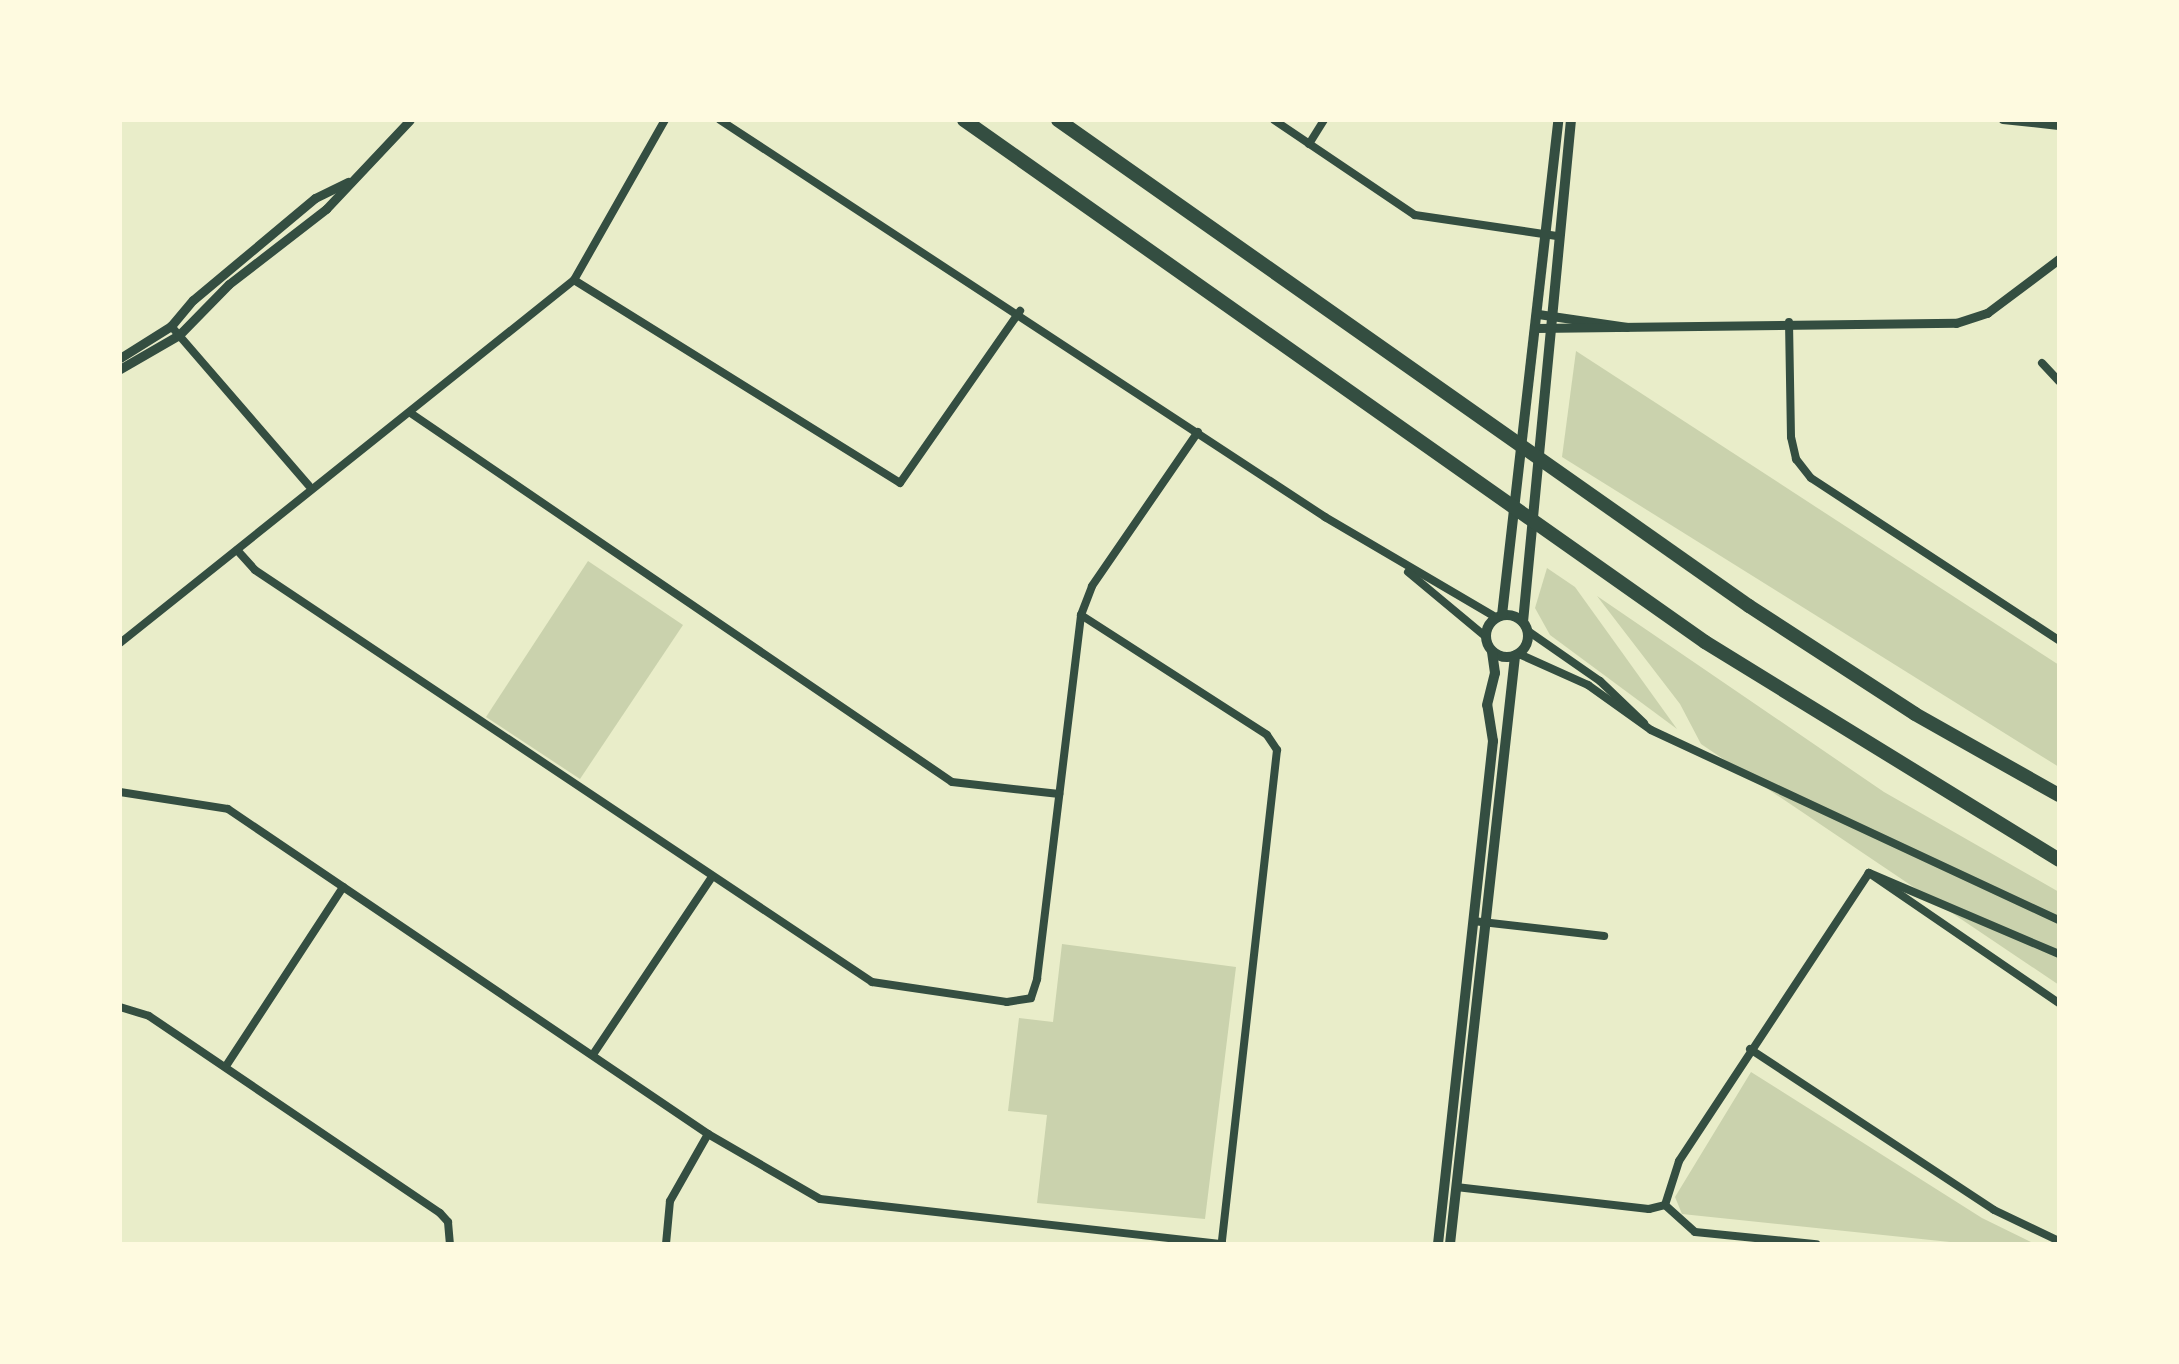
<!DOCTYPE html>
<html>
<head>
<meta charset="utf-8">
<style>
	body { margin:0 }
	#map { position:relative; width:2179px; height:1364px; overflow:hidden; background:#e9edc9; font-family:Arial,sans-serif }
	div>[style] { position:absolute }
	.green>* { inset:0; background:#cad2ad }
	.minor>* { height:8px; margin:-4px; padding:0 4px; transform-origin:4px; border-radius:4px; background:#344e41 }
	.tertiary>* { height:9px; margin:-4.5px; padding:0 4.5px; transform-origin:4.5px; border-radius:4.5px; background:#344e41 }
	.secondary>* { height:10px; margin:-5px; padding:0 5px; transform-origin:5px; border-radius:5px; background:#344e41 }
	.secondary>.ring { margin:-5px; padding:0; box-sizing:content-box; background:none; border:10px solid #344e41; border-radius:50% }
	.motorway>* { height:14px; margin:-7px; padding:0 7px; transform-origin:7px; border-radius:7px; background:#344e41 }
	span { translate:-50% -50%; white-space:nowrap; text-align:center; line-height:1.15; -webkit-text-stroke:8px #fefae0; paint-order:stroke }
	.frame { position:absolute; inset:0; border:122px solid #fefae0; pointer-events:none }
</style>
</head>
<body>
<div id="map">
	<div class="green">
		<i style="clip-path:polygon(1576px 351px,2059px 665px,2059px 767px,1562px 457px)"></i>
		<i style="clip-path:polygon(588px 561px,683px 625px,580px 779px,486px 717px)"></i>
		<i style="clip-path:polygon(1547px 568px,1575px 587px,1677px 729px,1550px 635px,1535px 608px)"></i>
		<i style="clip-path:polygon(1597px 596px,1884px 792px,2059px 892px,2059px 985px,1701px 744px,1680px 704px)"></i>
		<i style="clip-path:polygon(1062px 944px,1236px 967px,1205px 1219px,1037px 1203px,1047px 1115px,1008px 1111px,1019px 1018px,1053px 1022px)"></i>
		<i style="clip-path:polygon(1751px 1072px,1982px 1218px,2035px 1244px,1969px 1244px,1682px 1214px,1675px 1197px)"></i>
	</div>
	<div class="minor">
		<i style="left:720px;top:120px;width:724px;rotate:33.27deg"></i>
		<i style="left:1325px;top:517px;width:199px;rotate:30.4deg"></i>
		<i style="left:1274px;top:120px;width:170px;rotate:34deg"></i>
		<i style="left:1415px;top:215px;width:145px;rotate:8.4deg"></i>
		<i style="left:2003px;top:120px;width:56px;rotate:6.1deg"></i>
		<i style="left:1309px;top:144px;width:28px;rotate:-58deg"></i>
		<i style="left:574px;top:280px;width:384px;rotate:31.9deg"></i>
		<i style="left:900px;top:483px;width:210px;rotate:-55.1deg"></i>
		<i style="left:1789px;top:322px;width:115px;rotate:89deg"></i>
		<i style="left:1791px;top:437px;width:23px;rotate:77deg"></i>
		<i style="left:1796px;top:459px;width:24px;rotate:52deg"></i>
		<i style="left:1811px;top:478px;width:296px;rotate:33.2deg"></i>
		<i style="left:171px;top:326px;width:211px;rotate:49.2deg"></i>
		<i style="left:2042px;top:363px;width:25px;rotate:47deg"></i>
		<i style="left:412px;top:414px;width:653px;rotate:34.27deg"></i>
		<i style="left:952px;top:782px;width:108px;rotate:6.4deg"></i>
		<i style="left:237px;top:550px;width:27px;rotate:48deg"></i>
		<i style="left:255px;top:570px;width:742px;rotate:33.73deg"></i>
		<i style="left:872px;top:982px;width:136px;rotate:8.4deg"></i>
		<i style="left:1007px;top:1002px;width:24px;rotate:-9deg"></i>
		<i style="left:1031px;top:998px;width:20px;rotate:-72deg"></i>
		<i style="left:1037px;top:979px;width:367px;rotate:-83.1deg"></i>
		<i style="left:1081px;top:615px;width:31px;rotate:-69deg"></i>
		<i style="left:1092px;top:586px;width:187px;rotate:-55.5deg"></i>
		<i style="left:1408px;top:572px;width:102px;rotate:39.8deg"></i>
		<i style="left:1081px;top:615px;width:221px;rotate:32.8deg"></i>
		<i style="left:1267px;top:735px;width:18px;rotate:56deg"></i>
		<i style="left:1277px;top:750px;width:497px;rotate:96.4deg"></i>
		<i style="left:1528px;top:631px;width:88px;rotate:34.8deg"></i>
		<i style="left:1600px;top:681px;width:61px;rotate:43.7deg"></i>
		<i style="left:120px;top:643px;width:581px;rotate:-38.64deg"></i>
		<i style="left:574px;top:280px;width:184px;rotate:-60.4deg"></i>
		<i style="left:1519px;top:654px;width:76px;rotate:24.2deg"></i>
		<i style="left:1588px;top:685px;width:77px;rotate:35.5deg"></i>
		<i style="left:1651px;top:730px;width:450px;rotate:25deg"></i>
		<i style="left:120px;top:792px;width:109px;rotate:8.9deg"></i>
		<i style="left:228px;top:809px;width:580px;rotate:34.1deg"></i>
		<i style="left:708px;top:1134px;width:129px;rotate:30.1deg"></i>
		<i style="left:820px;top:1199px;width:405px;rotate:6.4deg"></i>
		<i style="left:1473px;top:921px;width:132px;rotate:6.5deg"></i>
		<i style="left:2059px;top:954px;width:207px;rotate:-156.9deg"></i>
		<i style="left:1869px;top:873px;width:230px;rotate:34.4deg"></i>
		<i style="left:120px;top:1007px;width:30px;rotate:17deg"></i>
		<i style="left:149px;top:1016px;width:351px;rotate:34.1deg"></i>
		<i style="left:440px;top:1213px;width:12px;rotate:48deg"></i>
		<i style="left:448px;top:1222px;width:22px;rotate:85deg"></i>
		<i style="left:1750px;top:1049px;width:292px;rotate:33.4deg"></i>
		<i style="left:1994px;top:1210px;width:72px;rotate:25.5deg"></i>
		<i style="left:594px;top:1053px;width:211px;rotate:-56.2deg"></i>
		<i style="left:226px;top:1066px;width:214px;rotate:-56.8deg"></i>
		<i style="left:1456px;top:1187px;width:194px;rotate:6.5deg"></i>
		<i style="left:1649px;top:1209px;width:16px;rotate:-14deg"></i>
		<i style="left:1665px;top:1205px;width:46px;rotate:-72.3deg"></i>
		<i style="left:1679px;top:1161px;width:345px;rotate:-56.6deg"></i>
		<i style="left:1665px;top:1205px;width:40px;rotate:42deg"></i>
		<i style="left:1695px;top:1232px;width:122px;rotate:5.7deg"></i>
		<i style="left:666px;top:1244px;width:43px;rotate:-84.7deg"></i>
		<i style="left:670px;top:1201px;width:77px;rotate:-60.4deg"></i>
	</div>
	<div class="tertiary">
		<i style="left:1538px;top:314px;width:90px;rotate:8.3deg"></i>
		<i style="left:1536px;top:328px;width:420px;rotate:-0.7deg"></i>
		<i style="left:1956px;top:323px;width:33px;rotate:-18deg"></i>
		<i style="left:1987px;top:313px;width:90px;rotate:-36.9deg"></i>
		<i style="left:120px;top:358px;width:60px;rotate:-32.1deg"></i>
		<i style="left:171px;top:326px;width:34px;rotate:-50deg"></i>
		<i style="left:193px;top:300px;width:159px;rotate:-39.9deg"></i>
		<i style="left:315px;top:198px;width:37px;rotate:-26deg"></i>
		<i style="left:120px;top:369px;width:68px;rotate:-30deg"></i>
		<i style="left:179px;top:335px;width:71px;rotate:-45.6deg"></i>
		<i style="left:229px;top:284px;width:123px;rotate:-37.7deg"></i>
		<i style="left:326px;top:209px;width:122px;rotate:-46.7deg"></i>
	</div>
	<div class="secondary">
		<i class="ring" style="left:1486px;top:615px;width:32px;height:32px"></i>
		<i style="left:1502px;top:615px;width:498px;rotate:-83.5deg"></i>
		<i style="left:1523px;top:622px;width:504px;rotate:-84.54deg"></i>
		<i style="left:1438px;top:1244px;width:506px;rotate:-83.76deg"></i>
		<i style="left:1493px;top:741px;width:36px;rotate:-99deg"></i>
		<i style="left:1487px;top:705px;width:33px;rotate:-76deg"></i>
		<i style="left:1495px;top:673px;width:22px;rotate:-98deg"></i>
		<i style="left:1450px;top:1244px;width:592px;rotate:-83.69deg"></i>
	</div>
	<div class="motorway">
		<i style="left:964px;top:120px;width:906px;rotate:35.16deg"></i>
		<i style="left:1705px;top:642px;width:416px;rotate:31.6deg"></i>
		<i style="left:1058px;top:120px;width:845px;rotate:35.12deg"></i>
		<i style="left:1749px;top:606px;width:198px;rotate:33deg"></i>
		<i style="left:1915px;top:714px;width:165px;rotate:29.4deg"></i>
	</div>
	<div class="frame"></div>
</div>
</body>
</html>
